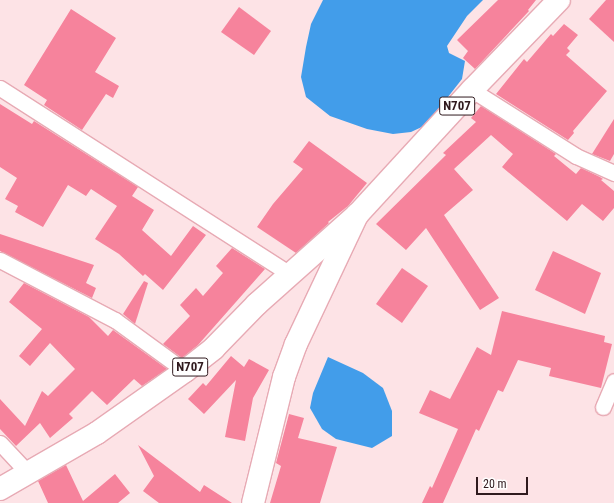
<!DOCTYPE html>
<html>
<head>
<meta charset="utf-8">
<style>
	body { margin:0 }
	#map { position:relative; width:614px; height:503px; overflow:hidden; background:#fde3e6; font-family:"Roboto Condensed",sans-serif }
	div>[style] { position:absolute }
	.water>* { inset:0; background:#429dea }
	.building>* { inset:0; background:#f6839c }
	.roads { filter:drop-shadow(1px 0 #e7aab4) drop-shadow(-1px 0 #e7aab4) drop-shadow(0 1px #e7aab4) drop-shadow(0 -1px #e7aab4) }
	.street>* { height:15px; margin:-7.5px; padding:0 7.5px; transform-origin:7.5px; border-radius:7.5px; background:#fff }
	.secondary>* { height:22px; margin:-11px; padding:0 11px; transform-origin:11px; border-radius:11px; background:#fff }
	.highway>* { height:22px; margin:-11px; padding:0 11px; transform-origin:11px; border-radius:11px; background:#fff }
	span { translate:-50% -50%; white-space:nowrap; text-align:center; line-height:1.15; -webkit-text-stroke:3px #fff; paint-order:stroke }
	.shield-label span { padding:1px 3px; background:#fff; border:1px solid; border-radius:3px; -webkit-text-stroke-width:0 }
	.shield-label { font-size:13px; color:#301a1e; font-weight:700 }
	.scale { position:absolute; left:476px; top:477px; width:52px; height:18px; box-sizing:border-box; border:2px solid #301a1e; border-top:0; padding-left:5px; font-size:12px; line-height:14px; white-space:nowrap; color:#301a1e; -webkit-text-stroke:3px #fff; paint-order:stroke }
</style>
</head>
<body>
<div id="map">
	<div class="water">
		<i style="clip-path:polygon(323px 0,483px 0,467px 16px,447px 46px,449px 53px,465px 61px,462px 79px,426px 125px,411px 132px,393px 134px,367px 129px,330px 116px,306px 97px,301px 77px,306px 47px,311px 24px)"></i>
		<i style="clip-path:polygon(328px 357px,363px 373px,383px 388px,392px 411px,392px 436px,372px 448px,336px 439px,322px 429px,310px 408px,313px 393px)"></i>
	</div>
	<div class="building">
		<i style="clip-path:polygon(498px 0,536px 0,528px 10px,529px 11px,475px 69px,463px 58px,468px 51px,457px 40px)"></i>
		<i style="clip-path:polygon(606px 0,614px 0,614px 42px,589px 19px)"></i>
		<i style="clip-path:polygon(239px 7px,271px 31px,254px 55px,221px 32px)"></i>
		<i style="clip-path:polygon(71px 9px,116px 38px,95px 72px,119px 86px,113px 98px,106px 94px,82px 130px,44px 105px,47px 100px,24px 85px)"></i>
		<i style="clip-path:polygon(564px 24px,578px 35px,567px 48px,570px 51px,566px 55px,607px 91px,573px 131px,574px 133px,568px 140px,496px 94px,524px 59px,527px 62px,551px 34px,553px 36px)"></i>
		<i style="clip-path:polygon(0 104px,32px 124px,34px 121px,138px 187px,132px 196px,154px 210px,142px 230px,171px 256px,193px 226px,206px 235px,163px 290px,145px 274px,143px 276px,119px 254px,95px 239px,117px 206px,91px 189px,86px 196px,68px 185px,43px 227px,15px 212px,18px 206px,5px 199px,17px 178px,0 167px)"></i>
		<i style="clip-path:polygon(481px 106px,556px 154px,554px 156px,576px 174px,581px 168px,600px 177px,603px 179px,601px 180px,614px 191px,614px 208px,603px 221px,582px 204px,567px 221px,502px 167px,513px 154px,491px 135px,454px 169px,473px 190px,444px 215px,499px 298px,480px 310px,426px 228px,406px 250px,376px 224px,446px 155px,443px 153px,476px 122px,471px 118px)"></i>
		<i style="clip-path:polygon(614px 119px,614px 154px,610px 161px,592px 154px)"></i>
		<i style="clip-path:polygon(309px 141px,367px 183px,348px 206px,328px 222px,329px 223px,296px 253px,257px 227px,273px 204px,303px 169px,293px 162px)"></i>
		<i style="clip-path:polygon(0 234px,94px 265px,86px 283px,96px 288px,92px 298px,0 251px)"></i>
		<i style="clip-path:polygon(232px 248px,265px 269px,198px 345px,182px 358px,163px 344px,190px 316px,180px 305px,196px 288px,203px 296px,223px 273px,216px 266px)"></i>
		<i style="clip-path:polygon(553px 251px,601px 273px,585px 314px,535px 290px)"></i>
		<i style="clip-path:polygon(402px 268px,428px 286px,402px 323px,376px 304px)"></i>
		<i style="clip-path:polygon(144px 281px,148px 283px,135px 324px,123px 314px)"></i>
		<i style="clip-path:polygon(24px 283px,89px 317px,108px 336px,113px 330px,167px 369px,142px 386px,134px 379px,107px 405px,92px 391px,69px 414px,73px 418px,50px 438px,40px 423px,16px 446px,0 429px,0 399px,25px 426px,42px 391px,48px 396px,75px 369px,50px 343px,30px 366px,19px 356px,42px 329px,9px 302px)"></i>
		<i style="clip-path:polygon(502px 311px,605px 336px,604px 342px,612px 344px,601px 388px,549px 376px,551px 368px,518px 360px,503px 392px,498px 390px,479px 431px,476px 429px,443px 503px,422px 503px,430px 486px,432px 488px,458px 429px,419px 413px,430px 390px,450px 399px,477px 347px,491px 355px)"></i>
		<i style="clip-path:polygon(231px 356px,244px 367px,249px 359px,269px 370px,253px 398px,245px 441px,225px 437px,236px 380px,204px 414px,188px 399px,203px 383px,206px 386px)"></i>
		<i style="clip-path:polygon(289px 414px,304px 418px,298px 438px,337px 447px,320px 503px,270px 503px,281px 466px,276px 463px)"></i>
		<i style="clip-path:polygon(138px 445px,200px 492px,204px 485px,232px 503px,159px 503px,143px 491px,154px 476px)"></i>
		<i style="clip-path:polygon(66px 465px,83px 501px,115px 474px,130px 493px,118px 503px,48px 503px,38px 481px)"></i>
	</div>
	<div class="roads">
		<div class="street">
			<i style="left:0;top:88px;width:346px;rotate:32.7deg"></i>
			<i style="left:472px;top:90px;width:123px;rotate:32.4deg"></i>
			<i style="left:576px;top:156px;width:42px;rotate:24.1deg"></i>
			<i style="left:0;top:260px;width:130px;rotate:27.6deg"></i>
			<i style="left:115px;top:320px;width:87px;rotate:36.1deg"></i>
			<i style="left:603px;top:407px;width:28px;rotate:-67deg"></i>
			<i style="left:0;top:443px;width:41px;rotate:47deg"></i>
		</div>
		<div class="secondary">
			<i style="left:253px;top:503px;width:130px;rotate:-76.2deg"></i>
			<i style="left:284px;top:377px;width:35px;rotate:-70deg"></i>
			<i style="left:296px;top:344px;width:143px;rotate:-64.7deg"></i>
		</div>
		<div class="highway">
			<i style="left:0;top:489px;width:112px;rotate:-30deg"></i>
			<i style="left:97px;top:433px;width:108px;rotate:-35.2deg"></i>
			<i style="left:185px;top:371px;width:37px;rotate:-38deg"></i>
			<i style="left:214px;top:348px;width:62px;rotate:-45.7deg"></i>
			<i style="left:257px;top:304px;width:134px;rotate:-41.7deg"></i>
			<i style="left:357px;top:215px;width:170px;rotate:-47.4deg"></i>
			<i style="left:472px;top:90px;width:125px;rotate:-46deg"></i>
		</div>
	</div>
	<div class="shield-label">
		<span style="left:457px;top:106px">N707</span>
		<span style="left:190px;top:367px">N707</span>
	</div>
	<div class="scale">20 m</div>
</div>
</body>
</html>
